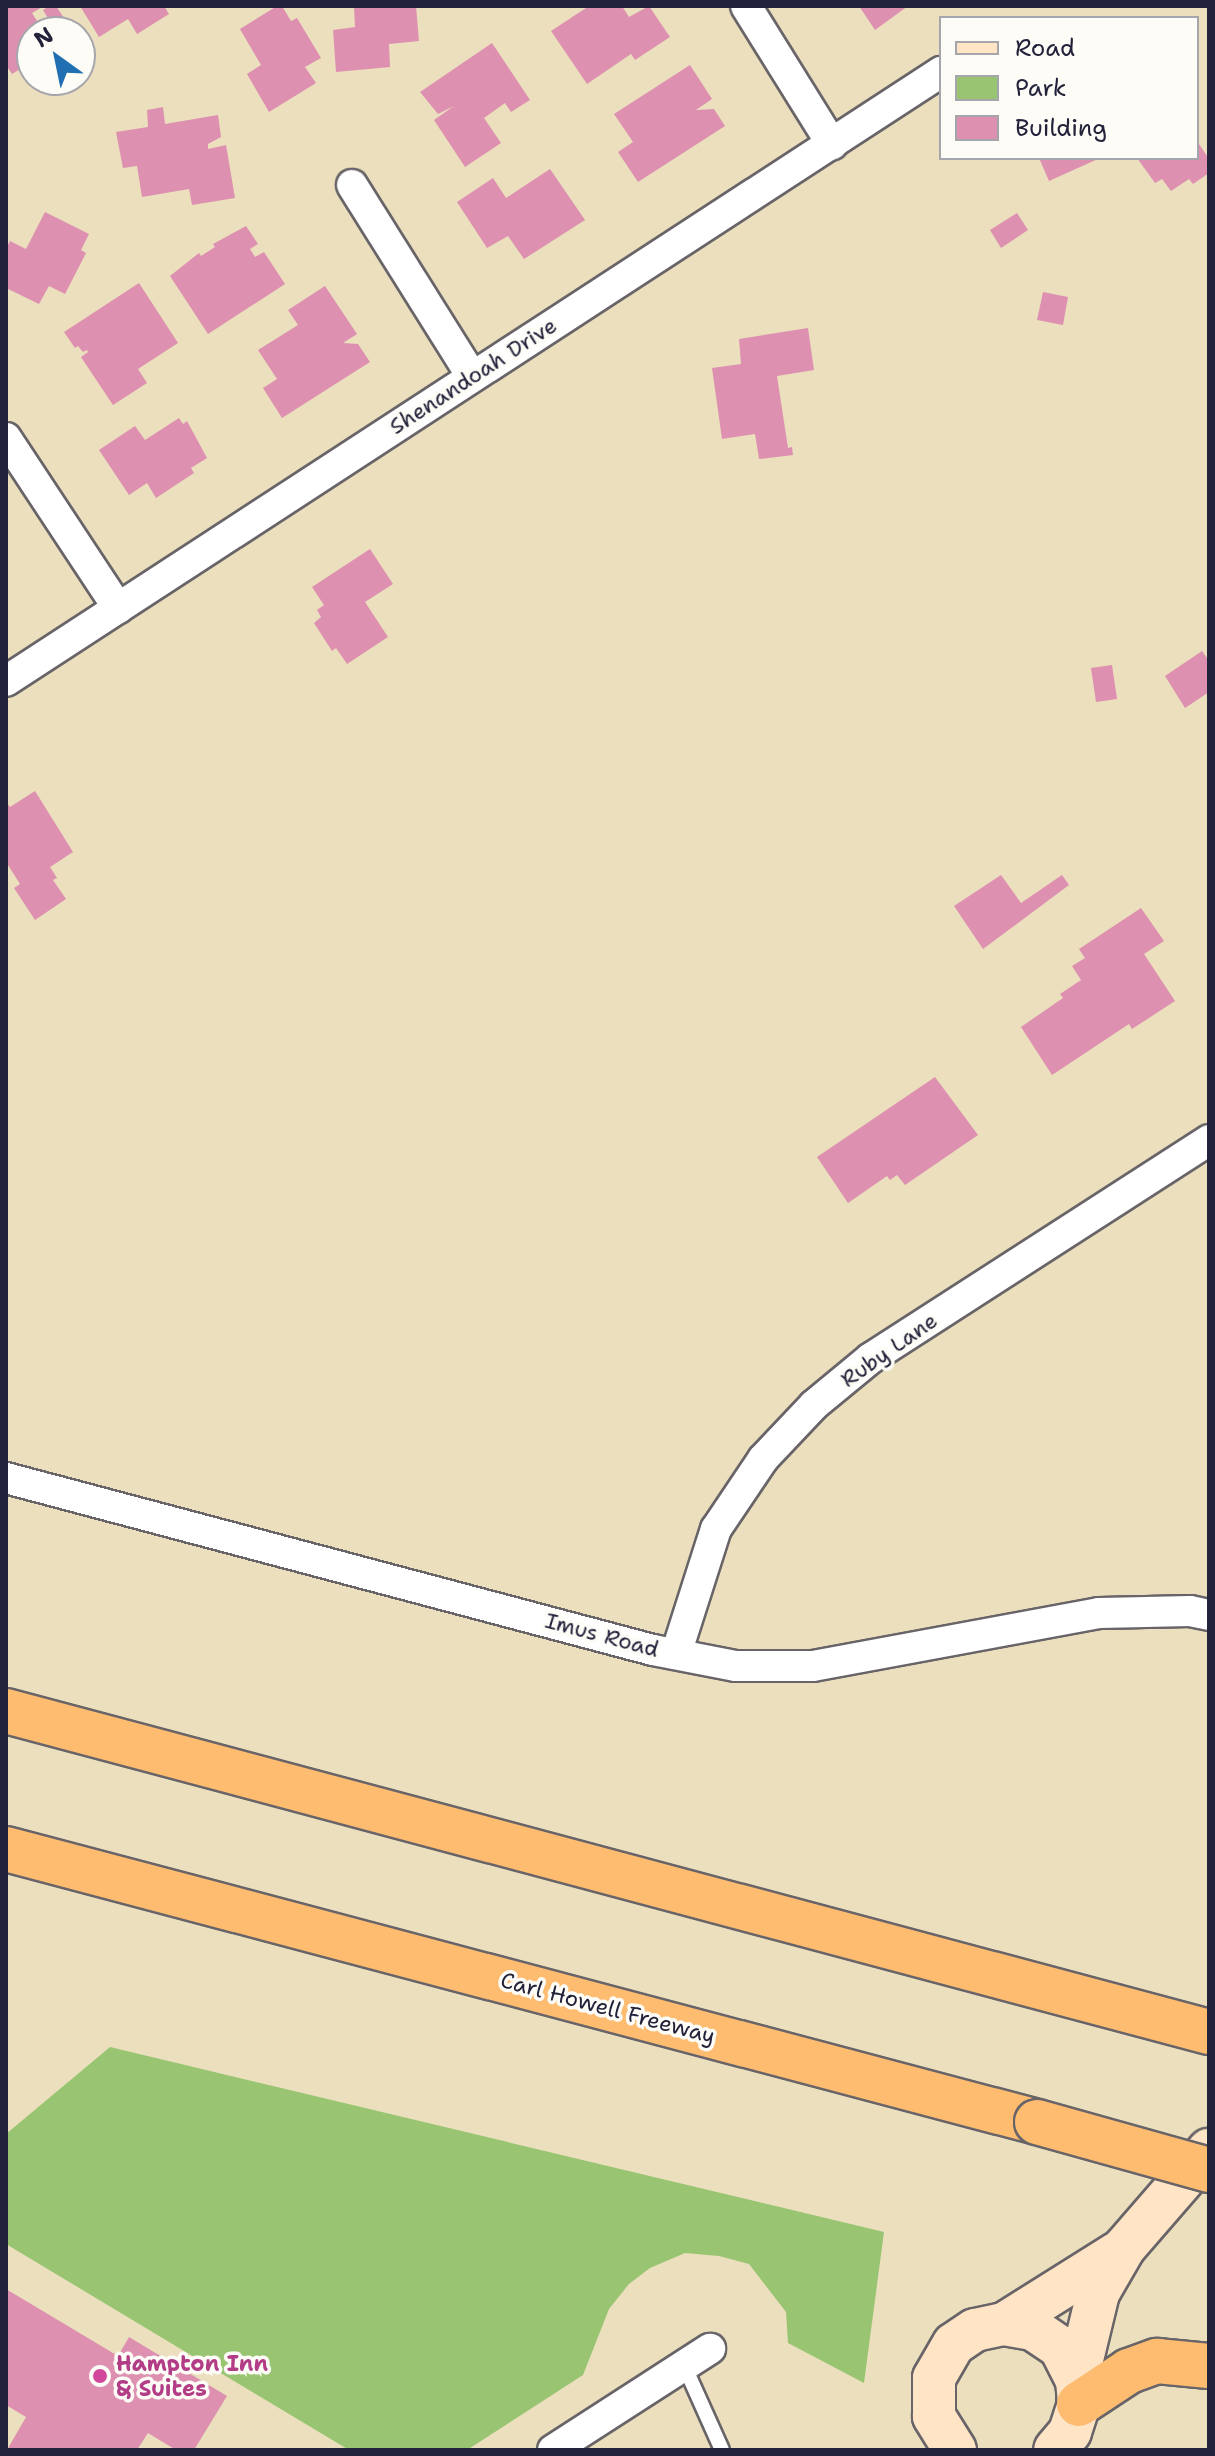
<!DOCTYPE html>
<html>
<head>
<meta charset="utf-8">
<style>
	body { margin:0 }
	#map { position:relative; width:1215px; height:2456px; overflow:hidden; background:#ebdfbd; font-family:"Shantell Sans",sans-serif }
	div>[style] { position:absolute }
	.green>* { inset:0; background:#99c573 }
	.building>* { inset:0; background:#dd90b0 }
	.roads { filter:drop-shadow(2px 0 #686468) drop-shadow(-2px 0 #686468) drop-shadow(0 2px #686468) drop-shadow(0 -2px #686468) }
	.service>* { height:14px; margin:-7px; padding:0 7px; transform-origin:7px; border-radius:7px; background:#fff }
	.minor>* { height:30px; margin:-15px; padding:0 15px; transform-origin:15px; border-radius:15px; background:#fff }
	.secondary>* { height:42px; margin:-21px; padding:0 21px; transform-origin:21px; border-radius:21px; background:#ffe4c6 }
	.motorway>* { height:44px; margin:-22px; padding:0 22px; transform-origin:22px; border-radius:22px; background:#febc71 }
	.bridges { filter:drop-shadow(2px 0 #686468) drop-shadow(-2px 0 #686468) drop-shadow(0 2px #686468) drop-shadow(0 -2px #686468) }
	.motorway-bridge>* { height:44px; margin:-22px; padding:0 22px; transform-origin:22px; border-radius:22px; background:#febc71 }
	.dots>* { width:22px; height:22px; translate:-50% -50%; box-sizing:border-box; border:4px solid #fdfcf7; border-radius:50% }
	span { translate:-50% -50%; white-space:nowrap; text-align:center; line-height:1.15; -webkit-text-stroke:7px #fdfcf7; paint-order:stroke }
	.street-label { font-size:22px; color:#22223b }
	.hotel-label { font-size:22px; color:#b23c85; font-weight:700 }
	.left { translate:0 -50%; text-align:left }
	.frame { position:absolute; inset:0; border:8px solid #22223b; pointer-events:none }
	.legend { position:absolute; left:939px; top:16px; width:260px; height:144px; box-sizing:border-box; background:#fdfcf7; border:2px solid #a5a5ac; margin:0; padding:10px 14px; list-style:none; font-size:24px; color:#22223b }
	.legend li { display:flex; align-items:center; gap:16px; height:40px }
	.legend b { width:40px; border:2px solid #a5a5ac }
	.north { position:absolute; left:16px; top:16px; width:80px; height:80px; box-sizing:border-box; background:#fdfcf7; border:2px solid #a5a5ac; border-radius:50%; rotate:327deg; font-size:22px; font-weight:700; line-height:32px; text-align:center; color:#22223b }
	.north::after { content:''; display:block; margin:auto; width:28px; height:36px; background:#1f6fb2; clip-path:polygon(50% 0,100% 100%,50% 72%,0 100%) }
</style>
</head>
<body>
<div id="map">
	<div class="green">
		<i style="clip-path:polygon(110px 2047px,884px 2232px,864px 2383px,788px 2343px,786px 2312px,749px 2264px,719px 2256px,685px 2253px,650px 2268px,629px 2284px,609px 2309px,583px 2375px,467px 2450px,349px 2450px,6px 2244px,6px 2134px)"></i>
	</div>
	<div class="building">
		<i style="clip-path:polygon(6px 6px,44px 6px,32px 13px,44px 32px,32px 32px,32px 62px,12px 74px,6px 65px)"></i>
		<i style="clip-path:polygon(49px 6px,56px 6px,64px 18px,52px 25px,43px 10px)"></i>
		<i style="clip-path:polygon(80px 6px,164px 6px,169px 14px,137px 34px,128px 19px,99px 37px)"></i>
		<i style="clip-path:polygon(277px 6px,282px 6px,291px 21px,297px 18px,321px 58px,305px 67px,316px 83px,269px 112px,247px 74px,261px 65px,240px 29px)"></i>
		<i style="clip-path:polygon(354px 6px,416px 6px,419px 41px,389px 44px,390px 67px,336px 72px,333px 30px,355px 27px)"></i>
		<i style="clip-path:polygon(589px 6px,622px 6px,629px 17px,649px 6px,670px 37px,635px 60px,631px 54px,587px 84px,551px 31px)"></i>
		<i style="clip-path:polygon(859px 6px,908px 6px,875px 30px)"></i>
		<i style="clip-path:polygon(492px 43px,530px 100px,511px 112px,505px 103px,484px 118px,501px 143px,465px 167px,434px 120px,454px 106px,438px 114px,420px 92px)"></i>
		<i style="clip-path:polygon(690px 65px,712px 99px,696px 110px,714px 109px,725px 126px,638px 182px,618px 152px,633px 142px,614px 114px)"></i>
		<i style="clip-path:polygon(163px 107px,165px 124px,218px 115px,221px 137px,208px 144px,208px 149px,226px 145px,235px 198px,192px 205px,189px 189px,142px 197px,137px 166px,123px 168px,116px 132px,148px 127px,147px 110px)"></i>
		<i style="clip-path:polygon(1197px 141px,1209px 159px,1209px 173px,1193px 184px,1189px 179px,1171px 191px,1162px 179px,1155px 183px,1137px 158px,1197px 158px)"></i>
		<i style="clip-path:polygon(1039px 158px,1100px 158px,1049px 181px)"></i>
		<i style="clip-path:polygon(550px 169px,585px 220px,524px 259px,508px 236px,487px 248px,457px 202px,493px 178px,506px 198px)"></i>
		<i style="clip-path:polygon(45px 212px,89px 234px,81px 250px,86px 253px,65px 294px,49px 286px,39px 304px,6px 288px,6px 249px,10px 241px,26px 249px)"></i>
		<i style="clip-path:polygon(1017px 213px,1028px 230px,1001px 248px,990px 230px)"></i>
		<i style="clip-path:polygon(246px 226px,258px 244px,250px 249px,255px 257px,264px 252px,285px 284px,208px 334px,170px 276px,199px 253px,201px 256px,215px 247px,213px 244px)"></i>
		<i style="clip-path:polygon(139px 283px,178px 343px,138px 369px,147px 383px,113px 405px,81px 357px,88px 352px,87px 350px,83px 352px,78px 346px,75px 348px,64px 332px)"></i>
		<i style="clip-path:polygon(325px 286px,357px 334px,343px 343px,358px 344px,370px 362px,282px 418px,263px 388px,277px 379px,258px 350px,298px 325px,288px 310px)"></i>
		<i style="clip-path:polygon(1043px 292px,1068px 297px,1063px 325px,1037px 320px)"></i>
		<i style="clip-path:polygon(808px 328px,814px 370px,777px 376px,788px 448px,792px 447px,793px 455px,759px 459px,755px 434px,722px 439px,712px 368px,741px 364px,739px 339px)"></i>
		<i style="clip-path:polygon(179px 418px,183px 424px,187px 421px,207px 458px,191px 468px,194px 473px,156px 498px,147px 483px,129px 495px,99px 450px,135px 426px,145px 440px)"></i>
		<i style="clip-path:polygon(370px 549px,393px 584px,365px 602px,388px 637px,347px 664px,336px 648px,332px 651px,314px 623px,321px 617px,317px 610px,324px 605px,312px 587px)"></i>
		<i style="clip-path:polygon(1202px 651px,1209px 661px,1209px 692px,1185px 708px,1165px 676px)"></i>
		<i style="clip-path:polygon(1112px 665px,1117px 699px,1096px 702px,1091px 668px)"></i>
		<i style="clip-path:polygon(35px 791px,73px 852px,50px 867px,57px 878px,53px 880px,66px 899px,35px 920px,14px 888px,20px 884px,6px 862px,6px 802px,10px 807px)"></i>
		<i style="clip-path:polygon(1001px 875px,1021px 903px,1062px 875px,1069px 885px,983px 949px,954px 906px)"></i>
		<i style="clip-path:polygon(1141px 908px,1164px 941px,1144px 954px,1175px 1001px,1132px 1029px,1129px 1024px,1052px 1075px,1021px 1027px,1063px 998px,1060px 994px,1081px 980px,1072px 966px,1085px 958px,1079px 949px)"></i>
		<i style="clip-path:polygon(935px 1077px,978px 1135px,905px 1185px,897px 1175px,890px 1180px,887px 1176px,848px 1203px,817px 1157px)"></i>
		<i style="clip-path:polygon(6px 2289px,118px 2356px,129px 2337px,227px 2396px,194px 2450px,176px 2450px,148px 2433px,137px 2450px,7px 2450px,26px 2417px,6px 2405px)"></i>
	</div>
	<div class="roads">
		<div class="service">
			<i style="left:684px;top:2365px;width:93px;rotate:65.9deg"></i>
		</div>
		<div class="minor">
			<i style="left:746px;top:6px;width:163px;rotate:58.1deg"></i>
			<i style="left:352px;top:185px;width:226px;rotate:57.9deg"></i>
			<i style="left:6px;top:438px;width:204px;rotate:56.6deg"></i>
			<i style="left:6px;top:681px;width:1116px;rotate:-33.08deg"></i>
			<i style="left:6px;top:1478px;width:669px;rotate:14.89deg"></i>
			<i style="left:653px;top:1650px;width:84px;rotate:11deg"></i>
			<i style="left:735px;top:1666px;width:78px"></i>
			<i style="left:813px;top:1666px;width:291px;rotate:-10.5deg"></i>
			<i style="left:1099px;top:1613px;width:91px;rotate:-1.3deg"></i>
			<i style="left:1190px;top:1611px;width:19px;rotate:12deg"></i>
			<i style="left:676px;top:1654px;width:131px;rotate:-72.3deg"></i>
			<i style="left:716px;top:1529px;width:84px;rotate:-56.1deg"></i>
			<i style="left:763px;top:1459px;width:74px;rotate:-46.6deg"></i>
			<i style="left:814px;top:1405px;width:74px;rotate:-39.5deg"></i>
			<i style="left:871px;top:1358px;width:402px;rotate:-32.8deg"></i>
			<i style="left:553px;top:2450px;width:187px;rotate:-32.8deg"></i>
		</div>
		<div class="secondary">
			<i style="left:1004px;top:2324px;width:133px;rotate:-32.1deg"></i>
			<i style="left:1077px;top:2380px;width:89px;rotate:-76.4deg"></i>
			<i style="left:1098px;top:2293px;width:52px;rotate:-60deg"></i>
			<i style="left:1124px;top:2248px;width:130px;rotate:-49.1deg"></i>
			<i style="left:955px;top:2450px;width:40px;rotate:-122deg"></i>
			<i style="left:934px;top:2416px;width:38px;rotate:-90deg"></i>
			<i style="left:934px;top:2378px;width:39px;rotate:-60deg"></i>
			<i style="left:954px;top:2344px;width:25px;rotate:-34deg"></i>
			<i style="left:975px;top:2330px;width:30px;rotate:-12deg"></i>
			<i style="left:1004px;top:2324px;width:29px;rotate:10deg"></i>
			<i style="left:1033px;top:2329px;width:32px;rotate:34deg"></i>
			<i style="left:1060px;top:2347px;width:37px;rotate:63deg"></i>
			<i style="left:1077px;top:2380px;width:24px;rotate:85deg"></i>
			<i style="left:1079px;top:2404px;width:29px;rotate:108deg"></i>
			<i style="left:1070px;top:2432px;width:23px;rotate:130deg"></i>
		</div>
		<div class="motorway">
			<i style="left:6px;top:1711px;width:1245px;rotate:14.94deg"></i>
			<i style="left:6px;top:1849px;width:1067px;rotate:14.83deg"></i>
			<i style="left:1079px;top:2404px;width:60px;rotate:-33.4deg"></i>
			<i style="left:1129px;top:2371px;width:30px;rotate:-20deg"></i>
			<i style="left:1157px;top:2361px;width:52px;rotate:5.5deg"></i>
		</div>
	</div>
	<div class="bridges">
		<div class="motorway-bridge">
			<i style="left:1037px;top:2122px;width:179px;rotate:15.6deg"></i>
		</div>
	</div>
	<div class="dots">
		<i style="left:100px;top:2376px;background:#d1479c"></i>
	</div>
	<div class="street-label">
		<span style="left:473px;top:376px;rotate:-33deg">Shenandoah Drive</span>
		<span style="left:889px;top:1350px;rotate:-35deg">Ruby Lane</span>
		<span style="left:602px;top:1635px;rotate:15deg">Imus Road</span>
		<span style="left:608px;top:2008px;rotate:15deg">Carl Howell Freeway</span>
	</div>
	<div class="hotel-label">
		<span class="left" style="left:116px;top:2376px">Hampton Inn<br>&amp; Suites</span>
	</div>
	<div class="frame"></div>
	<ul class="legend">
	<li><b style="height:10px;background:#ffe4c6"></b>Road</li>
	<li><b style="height:22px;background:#99c573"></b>Park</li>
	<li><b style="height:22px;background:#dd90b0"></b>Building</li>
	</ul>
	<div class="north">N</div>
</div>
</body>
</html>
